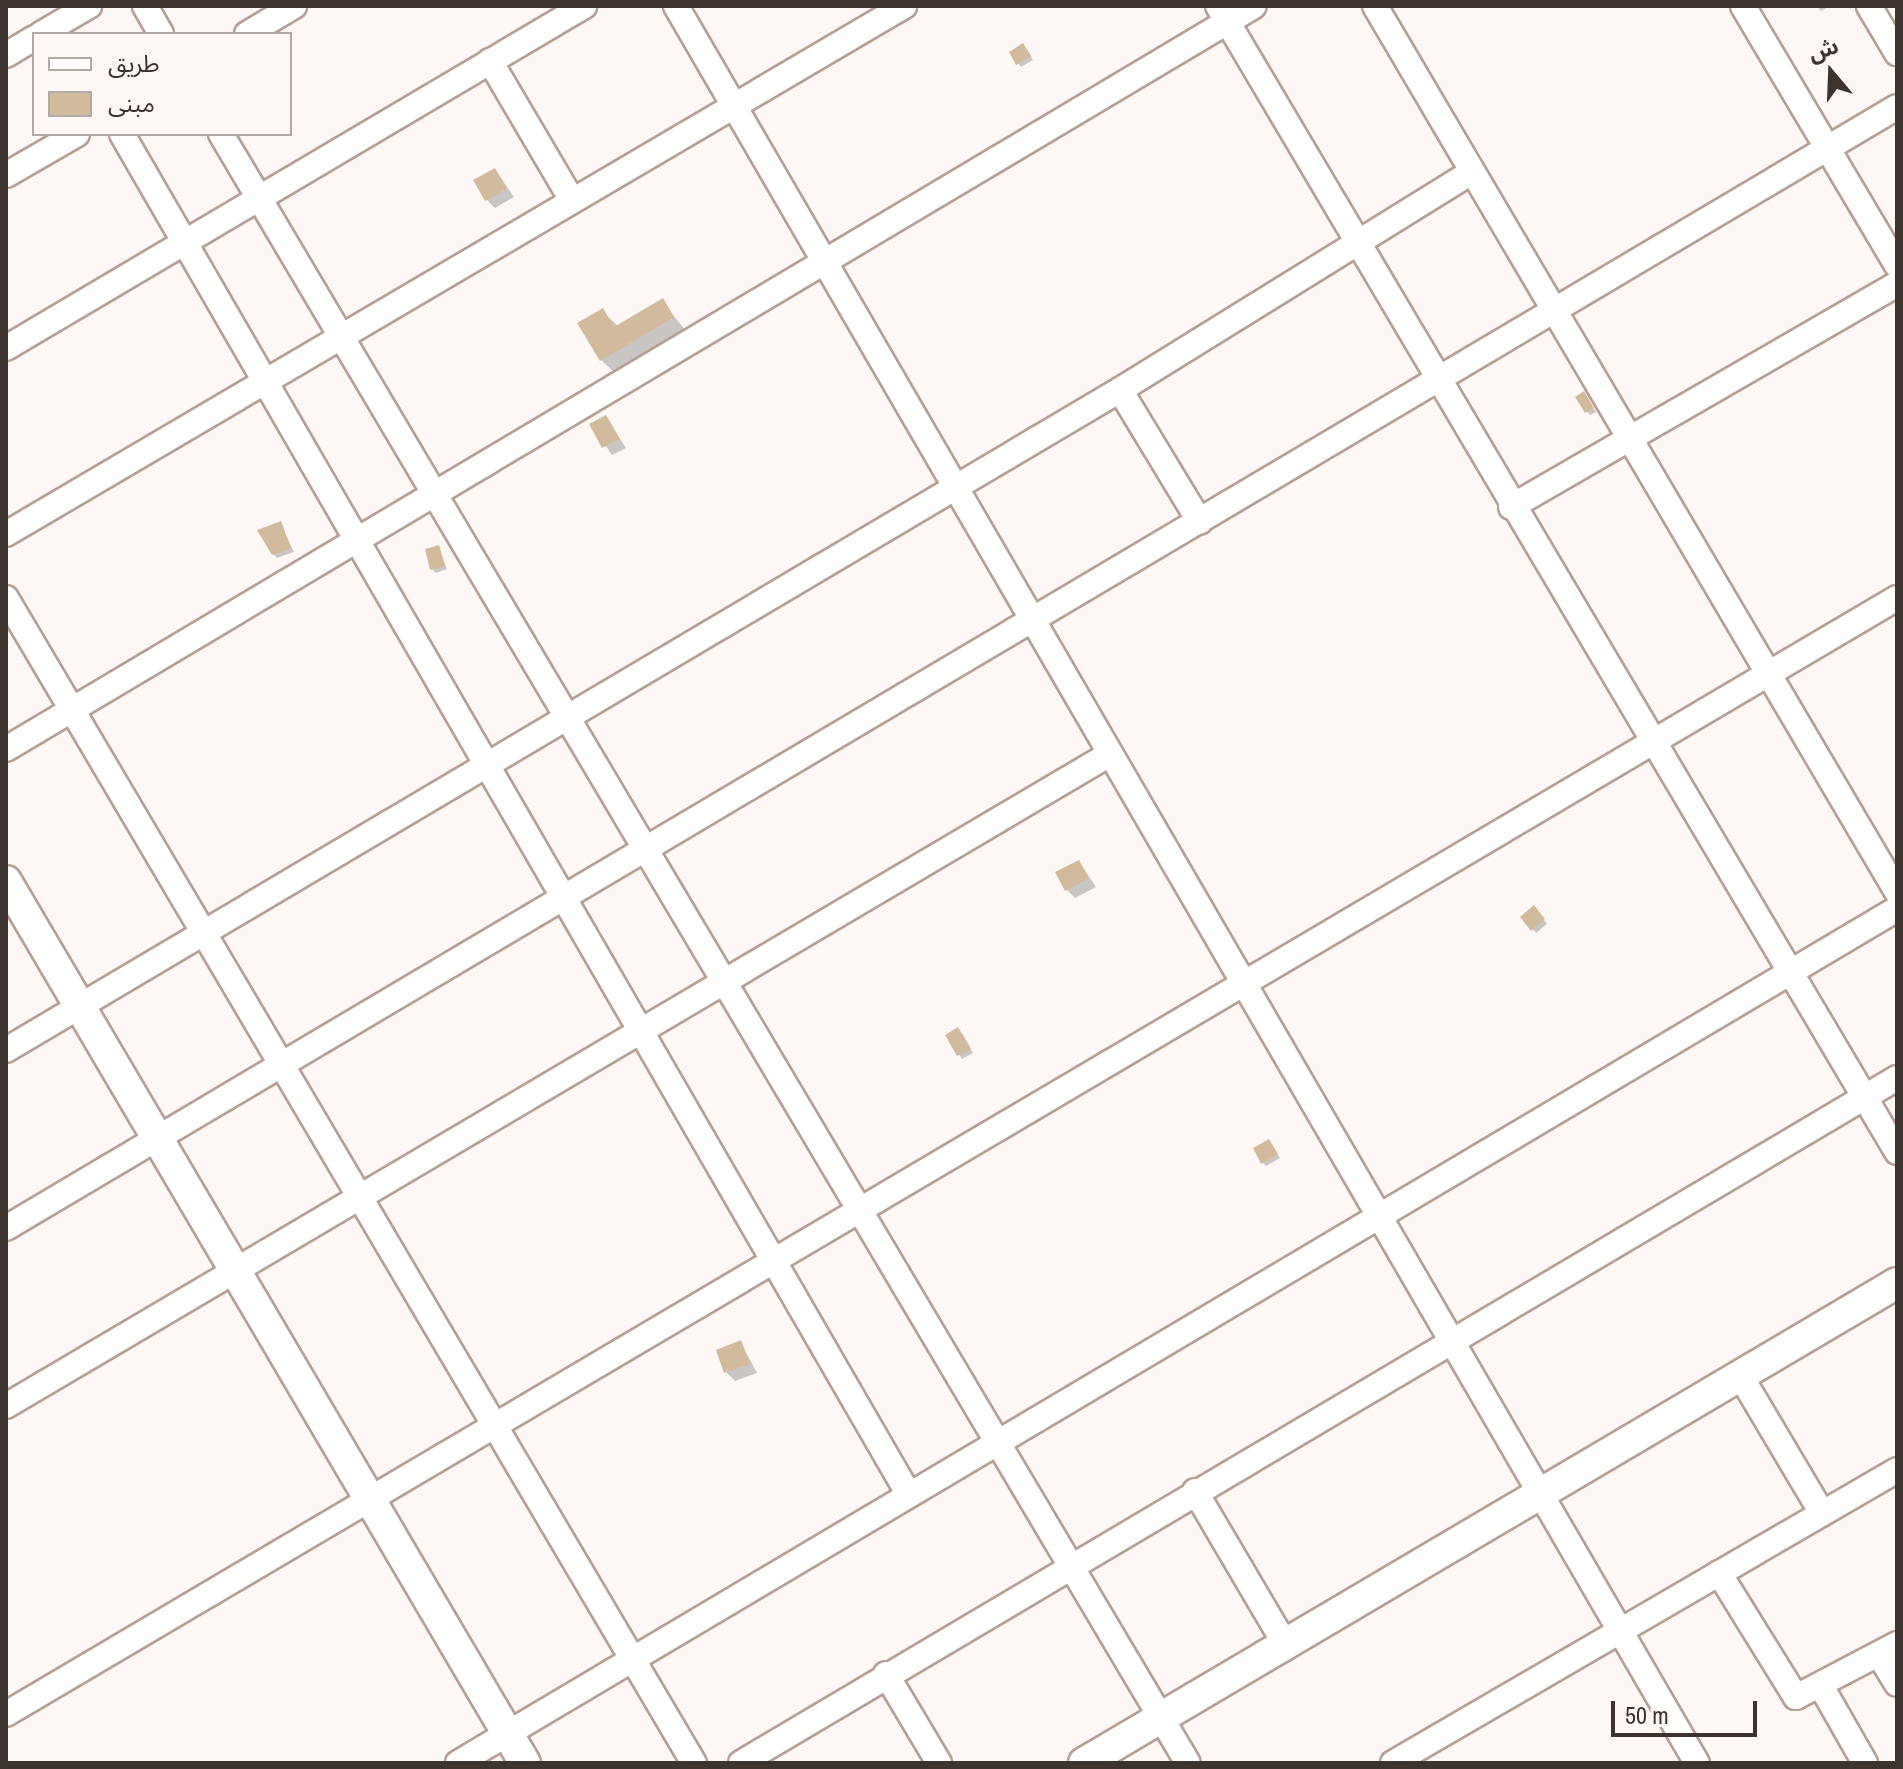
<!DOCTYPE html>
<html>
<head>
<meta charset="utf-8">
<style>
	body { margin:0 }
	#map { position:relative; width:1903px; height:1769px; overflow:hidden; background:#fdf8f6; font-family:"Archivo Narrow","Noto Sans Arabic",sans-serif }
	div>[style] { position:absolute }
	.shadow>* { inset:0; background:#0003 }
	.building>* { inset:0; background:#d2ba9d }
	.roads { filter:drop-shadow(2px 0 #b7a095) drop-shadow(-2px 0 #b7a095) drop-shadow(0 2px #b7a095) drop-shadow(0 -2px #b7a095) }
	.minor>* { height:24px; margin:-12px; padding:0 12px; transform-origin:12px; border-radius:12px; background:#fff }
	.tertiary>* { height:30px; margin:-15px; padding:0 15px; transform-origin:15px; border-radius:15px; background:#fff }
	span { translate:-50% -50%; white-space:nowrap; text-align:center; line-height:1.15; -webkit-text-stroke:6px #fdf8f6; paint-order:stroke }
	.frame { position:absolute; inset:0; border:8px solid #3d332e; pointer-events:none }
	.legend { position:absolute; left:32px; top:32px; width:260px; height:104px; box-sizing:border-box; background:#fdf8f6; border:2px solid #b0a9a6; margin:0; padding:10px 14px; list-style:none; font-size:24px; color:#3d332e }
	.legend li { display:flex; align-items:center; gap:16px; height:40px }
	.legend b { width:40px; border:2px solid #b0a9a6 }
	.north { position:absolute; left:1791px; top:32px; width:80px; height:80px; -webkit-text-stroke:6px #fdf8f6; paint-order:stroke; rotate:341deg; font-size:22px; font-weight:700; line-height:32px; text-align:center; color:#3d332e }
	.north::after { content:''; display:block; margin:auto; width:28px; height:36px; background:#3d332e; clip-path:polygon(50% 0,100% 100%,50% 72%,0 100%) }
	.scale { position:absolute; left:1611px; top:1701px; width:146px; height:36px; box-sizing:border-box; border:4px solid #3d332e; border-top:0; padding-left:10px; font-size:24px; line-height:28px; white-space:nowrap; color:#3d332e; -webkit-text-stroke:6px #fdf8f6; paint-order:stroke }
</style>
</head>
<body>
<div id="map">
	<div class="shadow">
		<i style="clip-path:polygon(1817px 6px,1830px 6px,1821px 11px)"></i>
		<i style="clip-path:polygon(1027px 49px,1033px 60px,1021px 67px,1018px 63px)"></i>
		<i style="clip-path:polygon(495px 170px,514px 197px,495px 208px,487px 200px)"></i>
		<i style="clip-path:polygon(662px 301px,686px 331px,615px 373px,601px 360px,602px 311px,618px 326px)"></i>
		<i style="clip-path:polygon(1584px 394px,1596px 412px,1590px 415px,1587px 412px)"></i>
		<i style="clip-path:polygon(606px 417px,626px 448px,612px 455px,592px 425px)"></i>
		<i style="clip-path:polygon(280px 523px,294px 552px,277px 558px,273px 554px)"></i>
		<i style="clip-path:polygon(438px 547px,447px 569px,436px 573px,432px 569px)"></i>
		<i style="clip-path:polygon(1079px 862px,1096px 887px,1075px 898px,1066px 889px)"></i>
		<i style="clip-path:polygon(1538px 912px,1547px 924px,1536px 933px,1523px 917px)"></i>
		<i style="clip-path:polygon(962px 1033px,973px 1053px,962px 1059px,947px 1036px)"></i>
		<i style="clip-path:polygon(1272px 1145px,1280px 1158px,1266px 1166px,1263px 1163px)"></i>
		<i style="clip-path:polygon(741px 1343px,757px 1373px,735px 1381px,726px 1372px)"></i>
	</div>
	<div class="building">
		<i style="clip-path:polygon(1023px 43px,1031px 56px,1016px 65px,1009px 52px)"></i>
		<i style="clip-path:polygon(495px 168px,507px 188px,485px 201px,473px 180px)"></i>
		<i style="clip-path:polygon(663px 298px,674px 317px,600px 361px,577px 323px,603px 308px,614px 327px)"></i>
		<i style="clip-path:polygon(1584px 391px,1594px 408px,1585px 413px,1575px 397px)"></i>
		<i style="clip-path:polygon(606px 415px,620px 439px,602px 448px,589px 424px)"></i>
		<i style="clip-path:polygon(281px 521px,291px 548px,272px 555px,257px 530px)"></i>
		<i style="clip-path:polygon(439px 545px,445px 566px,430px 570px,425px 549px)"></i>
		<i style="clip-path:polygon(1079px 860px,1089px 878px,1065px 891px,1055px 872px)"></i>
		<i style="clip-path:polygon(1534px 905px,1545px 919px,1531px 931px,1520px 917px)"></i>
		<i style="clip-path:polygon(958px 1027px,971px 1049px,957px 1056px,945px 1035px)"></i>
		<i style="clip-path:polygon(1269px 1139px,1278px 1154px,1261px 1164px,1253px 1148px)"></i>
		<i style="clip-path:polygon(741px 1340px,750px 1364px,724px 1373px,716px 1350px)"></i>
	</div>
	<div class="roads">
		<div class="minor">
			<i style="left:145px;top:6px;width:32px;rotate:60deg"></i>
			<i style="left:676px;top:6px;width:2032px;rotate:59.84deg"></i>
			<i style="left:1218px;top:6px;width:1332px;rotate:59.35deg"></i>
			<i style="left:1375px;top:6px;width:1028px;rotate:59.49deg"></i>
			<i style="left:1743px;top:6px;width:301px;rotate:59.3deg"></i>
			<i style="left:1869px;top:6px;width:55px;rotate:59.2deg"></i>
			<i style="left:41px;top:34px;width:56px;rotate:-30.3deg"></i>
			<i style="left:247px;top:34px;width:55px;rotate:-30.8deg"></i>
			<i style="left:6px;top:55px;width:33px;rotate:-31deg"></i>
			<i style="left:490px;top:61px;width:161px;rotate:59.5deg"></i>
			<i style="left:122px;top:134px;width:1572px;rotate:59.96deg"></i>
			<i style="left:221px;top:134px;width:1894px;rotate:59.31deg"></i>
			<i style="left:6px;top:175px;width:82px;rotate:-30deg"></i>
			<i style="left:6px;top:348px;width:672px;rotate:-30.61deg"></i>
			<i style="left:1120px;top:390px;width:154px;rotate:58.8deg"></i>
			<i style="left:1511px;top:507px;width:446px;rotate:-30deg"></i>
			<i style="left:6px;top:534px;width:1042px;rotate:-30.45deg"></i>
			<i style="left:6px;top:598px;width:1353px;rotate:59.44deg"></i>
			<i style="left:6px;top:749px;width:1452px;rotate:-30.77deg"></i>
			<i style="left:6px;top:1050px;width:1295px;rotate:-30.65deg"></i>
			<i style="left:1120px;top:390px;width:414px;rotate:-31.8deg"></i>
			<i style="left:6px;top:1228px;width:2198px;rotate:-30.66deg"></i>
			<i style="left:1740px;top:1375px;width:161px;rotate:59.3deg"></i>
			<i style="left:6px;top:1406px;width:1282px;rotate:-30.57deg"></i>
			<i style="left:1195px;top:1491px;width:178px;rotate:59.5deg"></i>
			<i style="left:1719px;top:1573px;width:146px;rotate:58.2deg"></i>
			<i style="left:1796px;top:1697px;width:114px;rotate:-27.7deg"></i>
			<i style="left:1879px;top:1655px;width:34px;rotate:58deg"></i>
			<i style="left:886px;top:1674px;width:104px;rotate:59.2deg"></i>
			<i style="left:1821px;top:1686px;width:89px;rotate:60.3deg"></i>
			<i style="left:6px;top:1714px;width:2196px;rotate:-30.55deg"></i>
			<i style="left:458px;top:1763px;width:1673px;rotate:-30.69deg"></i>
			<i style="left:741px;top:1763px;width:1344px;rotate:-30.65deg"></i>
			<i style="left:1393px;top:1763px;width:583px;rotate:-30.17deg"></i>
		</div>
		<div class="tertiary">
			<i style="left:6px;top:881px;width:1023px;rotate:59.53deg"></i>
			<i style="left:1084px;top:1763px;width:944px;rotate:-30.56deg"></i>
		</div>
	</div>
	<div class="frame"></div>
	<ul class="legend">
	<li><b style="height:10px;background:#fff"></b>طريق</li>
	<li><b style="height:22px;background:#d2ba9d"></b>مبنى</li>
	</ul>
	<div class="north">ش</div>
	<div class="scale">50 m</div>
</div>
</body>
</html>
